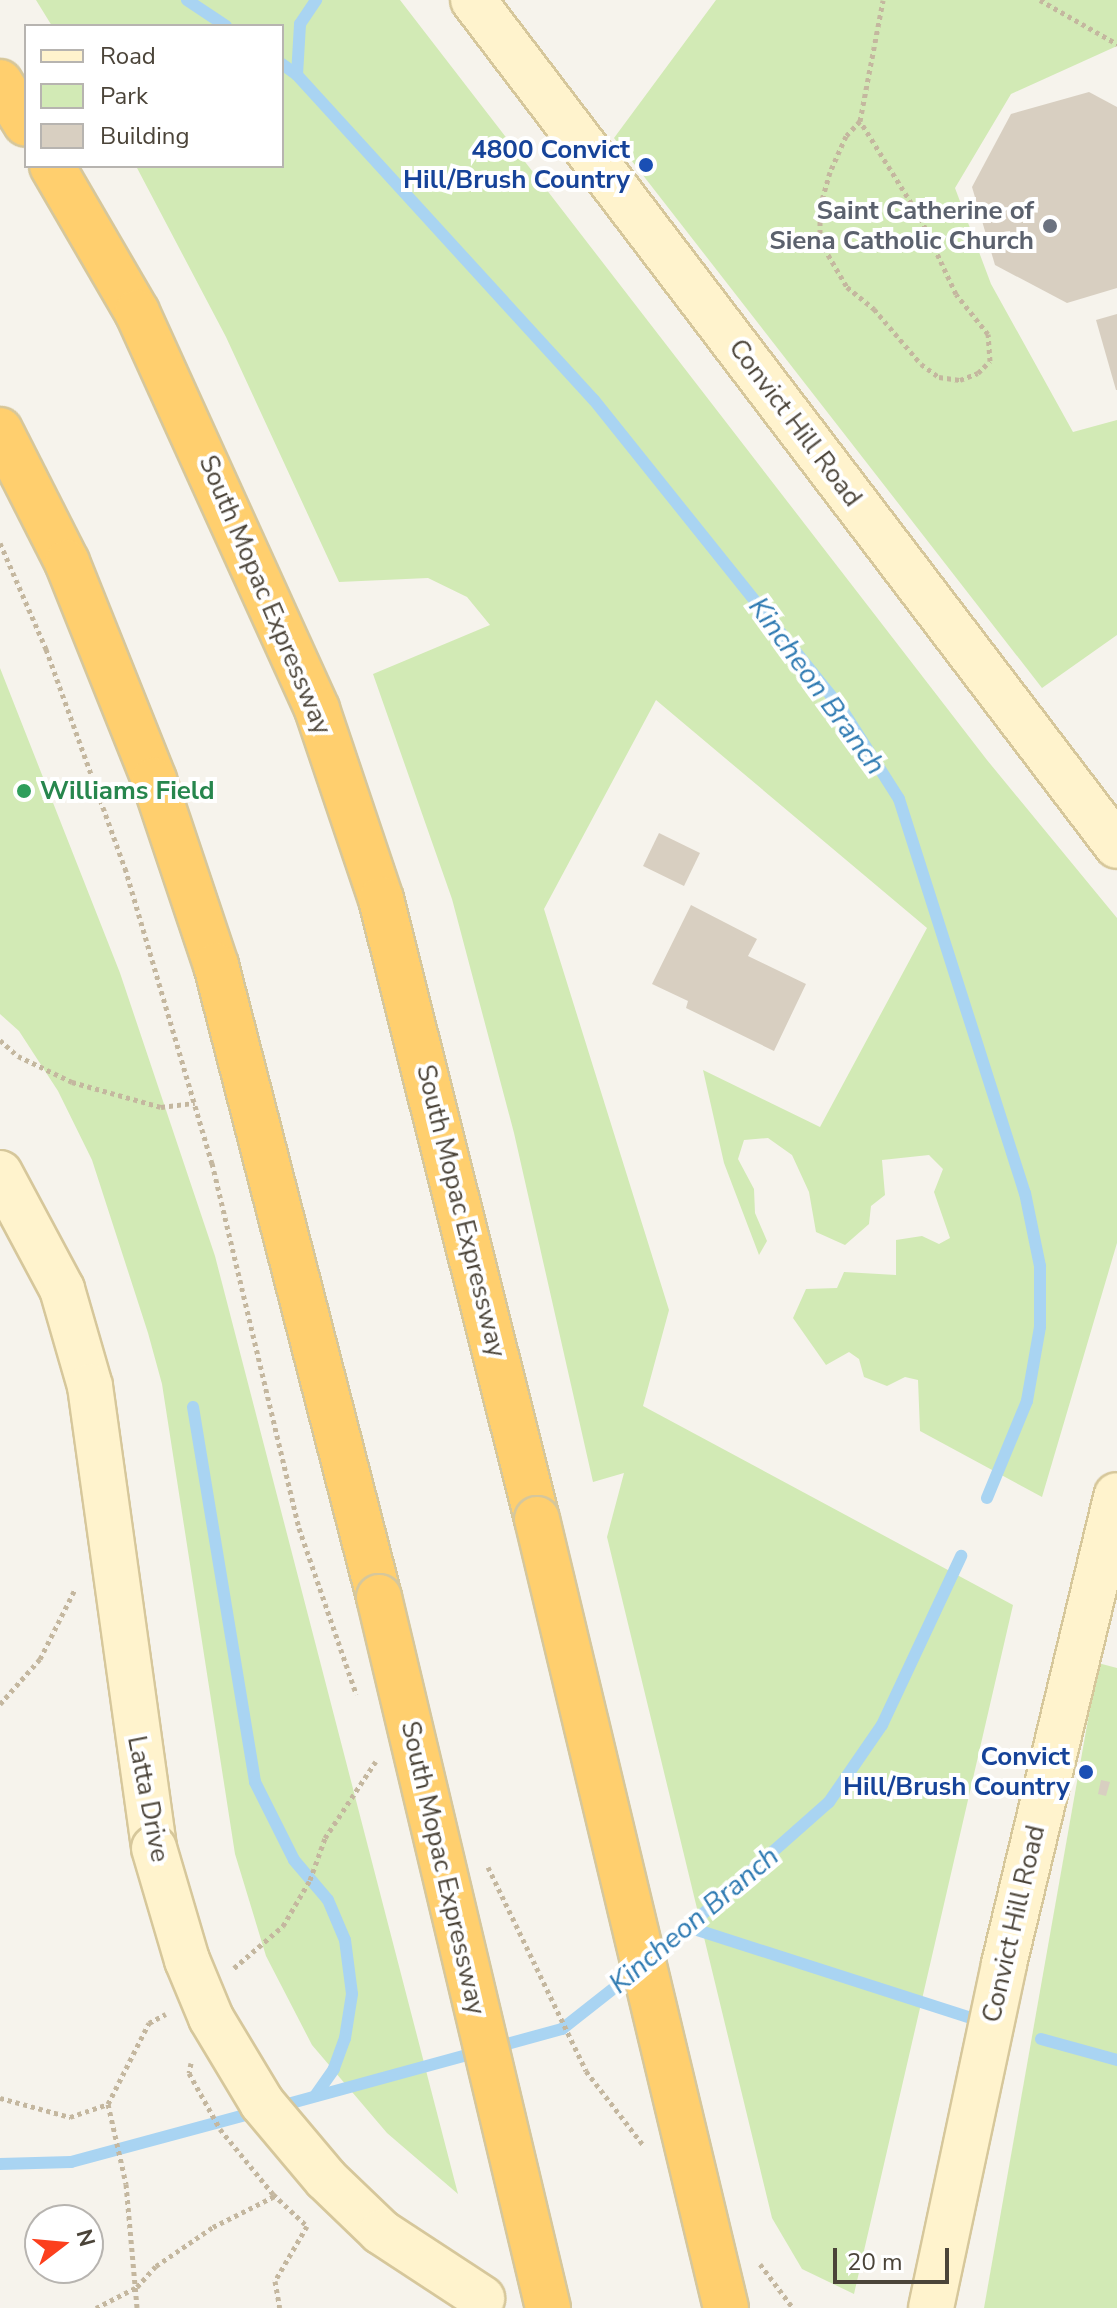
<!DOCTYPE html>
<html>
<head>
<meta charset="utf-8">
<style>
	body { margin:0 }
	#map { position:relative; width:1117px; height:2308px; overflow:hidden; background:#f6f3ec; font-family:"Nunito Sans",sans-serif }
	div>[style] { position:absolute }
	.green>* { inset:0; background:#d2eab5 }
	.stream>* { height:12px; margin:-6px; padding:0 6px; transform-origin:6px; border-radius:6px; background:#a9d4f2 }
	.building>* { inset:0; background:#d8cfc1 }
	.path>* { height:5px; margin-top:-2.5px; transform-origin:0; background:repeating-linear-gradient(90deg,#c4b79f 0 4px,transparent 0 8px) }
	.roads { filter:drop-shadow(2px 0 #d6c79b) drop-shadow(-2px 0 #d6c79b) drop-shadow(0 2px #d6c79b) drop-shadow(0 -2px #d6c79b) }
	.secondary>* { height:44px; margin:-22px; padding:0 22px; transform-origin:22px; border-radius:22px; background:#fff3cd }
	.highway>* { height:44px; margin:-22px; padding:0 22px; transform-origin:22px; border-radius:22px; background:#ffcf6e }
	.bridges { filter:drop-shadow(2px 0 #d6c79b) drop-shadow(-2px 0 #d6c79b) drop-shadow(0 2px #d6c79b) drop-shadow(0 -2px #d6c79b) }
	.secondary-bridge>* { height:44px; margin:-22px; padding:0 22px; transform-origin:22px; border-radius:22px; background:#fff3cd }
	.highway-bridge>* { height:44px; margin:-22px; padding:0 22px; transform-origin:22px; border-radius:22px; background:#ffcf6e }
	.dots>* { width:22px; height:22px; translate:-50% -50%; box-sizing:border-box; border:4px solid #fff; border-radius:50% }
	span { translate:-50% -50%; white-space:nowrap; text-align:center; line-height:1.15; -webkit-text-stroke:8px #fff; paint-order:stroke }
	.transit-label { font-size:26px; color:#164399; font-weight:700 }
	.right { translate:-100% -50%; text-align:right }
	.worship-label { font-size:26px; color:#5b616d; font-weight:700 }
	.street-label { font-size:26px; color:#4b4439 }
	.leisure-label { font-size:26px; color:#27864d; font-weight:700 }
	.left { translate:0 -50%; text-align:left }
	.water-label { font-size:28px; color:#2e7ab2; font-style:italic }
	.legend { position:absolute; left:24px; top:24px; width:260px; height:144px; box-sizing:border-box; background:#fff; border:2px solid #b7b4b0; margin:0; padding:10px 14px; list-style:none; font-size:24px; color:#4b4439 }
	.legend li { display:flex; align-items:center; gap:16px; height:40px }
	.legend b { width:40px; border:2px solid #b7b4b0 }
	.north { position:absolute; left:24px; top:2204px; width:80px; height:80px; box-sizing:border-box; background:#fff; border:2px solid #b7b4b0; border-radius:50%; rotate:74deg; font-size:22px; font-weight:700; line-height:32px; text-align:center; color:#4b4439 }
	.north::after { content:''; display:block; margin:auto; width:28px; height:36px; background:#fc3f1d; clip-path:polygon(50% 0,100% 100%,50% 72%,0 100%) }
	.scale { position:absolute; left:833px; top:2248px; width:116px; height:36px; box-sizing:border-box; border:4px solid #4b4439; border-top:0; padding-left:10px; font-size:24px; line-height:28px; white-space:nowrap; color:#4b4439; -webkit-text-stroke:6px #fff; paint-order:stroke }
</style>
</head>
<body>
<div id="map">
	<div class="green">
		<i style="clip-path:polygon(36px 0,400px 0,987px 760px,1117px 918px,1117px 1243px,1042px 1497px,920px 1431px,918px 1380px,905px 1377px,887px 1386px,864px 1377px,859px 1359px,849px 1352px,826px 1365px,793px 1318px,806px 1289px,837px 1288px,844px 1272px,896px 1275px,896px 1240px,922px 1236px,939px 1244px,950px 1238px,934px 1192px,943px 1169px,929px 1155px,882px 1160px,885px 1195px,871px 1206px,869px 1224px,845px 1245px,816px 1232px,809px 1192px,792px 1155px,768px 1138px,744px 1140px,738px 1159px,754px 1189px,755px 1213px,767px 1241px,759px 1255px,724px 1163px,703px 1070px,820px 1127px,927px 928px,656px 700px,544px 909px,669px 1310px,643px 1406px,1013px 1605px,854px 2294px,802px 2269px,772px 2218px,607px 1537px,624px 1473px,593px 1482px,514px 1133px,452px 899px,373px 674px,490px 625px,467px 597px,428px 578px,339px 582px,226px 337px,136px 166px,282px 166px,282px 26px,52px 26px)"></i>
		<i style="clip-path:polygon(716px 0,1117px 0,1117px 46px,1011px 94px,955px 188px,991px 284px,1073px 432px,1117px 420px,1117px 635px,1042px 688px,614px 138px)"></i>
		<i style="clip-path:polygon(0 668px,120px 973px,215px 1256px,458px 2194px,387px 2133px,312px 2045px,266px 1956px,235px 1854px,162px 1384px,148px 1333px,92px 1160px,58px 1091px,19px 1031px,0 1014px)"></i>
		<i style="clip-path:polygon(1098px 1663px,1117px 1668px,1117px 2308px,984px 2308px)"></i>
	</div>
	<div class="stream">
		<i style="left:187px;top:0;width:47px;rotate:33.7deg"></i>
		<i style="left:282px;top:64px;width:19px;rotate:36deg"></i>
		<i style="left:297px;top:75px;width:440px;rotate:47.6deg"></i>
		<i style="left:594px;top:400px;width:398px;rotate:51.3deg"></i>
		<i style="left:843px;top:711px;width:104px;rotate:57.5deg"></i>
		<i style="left:899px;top:799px;width:414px;rotate:72.3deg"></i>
		<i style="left:1025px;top:1193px;width:75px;rotate:78.4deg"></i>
		<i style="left:1040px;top:1266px;width:61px;rotate:90deg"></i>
		<i style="left:1040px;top:1327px;width:75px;rotate:100deg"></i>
		<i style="left:1027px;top:1401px;width:105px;rotate:112.4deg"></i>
		<i style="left:297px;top:75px;width:51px;rotate:-86.6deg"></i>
		<i style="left:300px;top:24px;width:29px;rotate:-56deg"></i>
		<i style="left:193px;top:1407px;width:380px;rotate:80.6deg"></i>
		<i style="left:255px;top:1782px;width:87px;rotate:63.4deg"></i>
		<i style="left:294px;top:1860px;width:52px;rotate:49.6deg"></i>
		<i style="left:328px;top:1900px;width:43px;rotate:67deg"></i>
		<i style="left:345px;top:1940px;width:54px;rotate:82.6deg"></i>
		<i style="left:352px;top:1994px;width:45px;rotate:99deg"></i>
		<i style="left:345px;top:2038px;width:33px;rotate:110deg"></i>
		<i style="left:334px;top:2069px;width:33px;rotate:125deg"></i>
		<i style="left:691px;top:1928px;width:295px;rotate:17.8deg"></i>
		<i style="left:652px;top:1959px;width:237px;rotate:-41.6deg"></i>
		<i style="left:829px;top:1802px;width:93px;rotate:-55.5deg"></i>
		<i style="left:882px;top:1725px;width:187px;rotate:-64.9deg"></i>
		<i style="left:1041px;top:2039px;width:79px;rotate:15.4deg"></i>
		<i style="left:284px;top:2105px;width:288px;rotate:-15.3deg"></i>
		<i style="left:562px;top:2029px;width:95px;rotate:-38.2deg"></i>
		<i style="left:0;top:2164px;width:71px;rotate:-1.6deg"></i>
		<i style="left:71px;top:2162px;width:180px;rotate:-15.1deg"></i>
	</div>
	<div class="building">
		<i style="clip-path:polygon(1089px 92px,1117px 107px,1117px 288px,1067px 303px,995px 265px,972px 187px,1011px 114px)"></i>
		<i style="clip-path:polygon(1117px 314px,1117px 390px,1116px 390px,1096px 320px)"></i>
		<i style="clip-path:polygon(659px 833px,700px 853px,684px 886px,643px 866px)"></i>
		<i style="clip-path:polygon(691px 905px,757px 939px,748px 956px,806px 984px,774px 1051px,686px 1008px,688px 1001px,652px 984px)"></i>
		<i style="clip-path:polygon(1101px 1780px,1110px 1782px,1106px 1796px,1098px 1794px)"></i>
	</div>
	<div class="path">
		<i style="left:1040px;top:0;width:89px;rotate:29.7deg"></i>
		<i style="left:860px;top:121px;width:21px;rotate:133deg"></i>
		<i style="left:846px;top:136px;width:39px;rotate:114deg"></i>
		<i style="left:830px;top:172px;width:35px;rotate:106deg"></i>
		<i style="left:820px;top:206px;width:35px;rotate:90deg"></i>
		<i style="left:820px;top:241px;width:53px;rotate:59.6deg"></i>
		<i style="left:847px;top:287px;width:35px;rotate:39deg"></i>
		<i style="left:874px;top:309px;width:72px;rotate:49.5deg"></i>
		<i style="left:921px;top:364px;width:22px;rotate:36deg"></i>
		<i style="left:939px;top:377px;width:21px;rotate:8deg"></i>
		<i style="left:960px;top:380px;width:19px;rotate:-21deg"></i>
		<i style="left:978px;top:373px;width:17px;rotate:-45deg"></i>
		<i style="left:990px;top:361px;width:27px;rotate:-94deg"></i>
		<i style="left:988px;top:334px;width:51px;rotate:-128.7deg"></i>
		<i style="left:956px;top:294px;width:85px;rotate:-115.1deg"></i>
		<i style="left:920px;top:217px;width:113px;rotate:-122deg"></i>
		<i style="left:860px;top:121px;width:123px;rotate:-79.2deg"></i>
		<i style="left:0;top:543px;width:116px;rotate:66.5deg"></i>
		<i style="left:46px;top:649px;width:233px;rotate:70.2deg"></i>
		<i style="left:125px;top:868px;width:308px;rotate:73.6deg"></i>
		<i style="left:212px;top:1163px;width:375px;rotate:76.6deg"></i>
		<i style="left:299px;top:1528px;width:176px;rotate:71deg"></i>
		<i style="left:0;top:1040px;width:24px;rotate:42deg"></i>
		<i style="left:18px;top:1056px;width:60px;rotate:25.7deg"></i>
		<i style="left:72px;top:1082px;width:92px;rotate:15.7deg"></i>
		<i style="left:161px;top:1107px;width:34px;rotate:-7deg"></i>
		<i style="left:0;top:1704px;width:60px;rotate:-48.4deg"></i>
		<i style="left:40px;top:1659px;width:78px;rotate:-63.4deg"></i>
		<i style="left:488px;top:1867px;width:226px;rotate:64.3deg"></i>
		<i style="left:586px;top:2071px;width:95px;rotate:52.3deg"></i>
		<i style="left:234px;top:1968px;width:65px;rotate:-40.6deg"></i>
		<i style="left:283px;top:1926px;width:53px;rotate:-59.6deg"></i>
		<i style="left:310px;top:1880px;width:45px;rotate:-70.3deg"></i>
		<i style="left:325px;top:1838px;width:92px;rotate:-56.5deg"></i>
		<i style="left:191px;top:2063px;width:10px;rotate:101deg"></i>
		<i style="left:189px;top:2073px;width:64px;rotate:61deg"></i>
		<i style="left:220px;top:2129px;width:84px;rotate:50.8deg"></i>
		<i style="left:273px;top:2194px;width:47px;rotate:43.3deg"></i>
		<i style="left:307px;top:2226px;width:64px;rotate:120.2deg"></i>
		<i style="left:275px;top:2281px;width:27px;rotate:80deg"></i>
		<i style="left:0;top:2098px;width:73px;rotate:15.2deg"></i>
		<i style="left:70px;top:2117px;width:40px;rotate:-18.9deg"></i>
		<i style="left:108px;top:2104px;width:91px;rotate:-63.2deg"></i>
		<i style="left:149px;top:2023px;width:19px;rotate:-28deg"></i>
		<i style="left:108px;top:2104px;width:82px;rotate:77.3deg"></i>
		<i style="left:126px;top:2184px;width:124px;rotate:84.9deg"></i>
		<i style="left:760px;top:2264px;width:55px;rotate:53.1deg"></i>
		<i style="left:96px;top:2308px;width:46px;rotate:-27.1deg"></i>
		<i style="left:137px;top:2287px;width:28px;rotate:-48deg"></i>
		<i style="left:156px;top:2266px;width:69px;rotate:-34.4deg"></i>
		<i style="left:213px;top:2227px;width:69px;rotate:-26.6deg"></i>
	</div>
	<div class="roads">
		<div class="secondary">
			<i style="left:473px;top:0;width:1063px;rotate:52.72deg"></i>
			<i style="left:0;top:1173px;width:132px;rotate:61.9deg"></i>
			<i style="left:62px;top:1289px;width:101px;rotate:73.9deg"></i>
			<i style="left:90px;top:1386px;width:466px;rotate:82.1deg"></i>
			<i style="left:931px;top:2308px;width:352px;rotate:-78deg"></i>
			<i style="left:1004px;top:1964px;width:482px;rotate:-76.5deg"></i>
		</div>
		<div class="highway">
			<i style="left:0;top:82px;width:49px;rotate:58.2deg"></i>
			<i style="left:52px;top:166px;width:169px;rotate:59.8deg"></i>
			<i style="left:137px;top:312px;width:436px;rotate:65.6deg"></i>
			<i style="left:317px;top:709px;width:200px;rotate:71.4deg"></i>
			<i style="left:381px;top:899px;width:639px;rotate:75.88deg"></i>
			<i style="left:0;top:430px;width:148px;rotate:63.1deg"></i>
			<i style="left:67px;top:562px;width:235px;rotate:68.2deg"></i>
			<i style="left:154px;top:780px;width:195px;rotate:71.5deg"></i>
			<i style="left:216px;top:965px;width:653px;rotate:75.54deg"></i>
		</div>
	</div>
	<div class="bridges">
		<div class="secondary-bridge">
			<i style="left:154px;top:1848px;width:117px;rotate:73.6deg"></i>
			<i style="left:187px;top:1960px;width:63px;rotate:67.5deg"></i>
			<i style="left:211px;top:2018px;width:99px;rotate:59deg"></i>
			<i style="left:262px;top:2103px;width:99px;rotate:49.9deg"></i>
			<i style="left:326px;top:2179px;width:76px;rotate:43.9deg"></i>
			<i style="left:381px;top:2232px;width:121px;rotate:33.2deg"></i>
		</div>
		<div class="highway-bridge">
			<i style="left:537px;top:1519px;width:811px;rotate:76.53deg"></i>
			<i style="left:379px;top:1597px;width:731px;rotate:76.63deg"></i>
		</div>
	</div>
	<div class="dots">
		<i style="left:646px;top:165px;background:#1a4fb4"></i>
		<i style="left:1050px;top:226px;background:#6b7280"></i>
		<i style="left:24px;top:791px;background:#2e9e5b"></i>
		<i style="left:1086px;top:1772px;background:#1a4fb4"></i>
	</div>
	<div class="transit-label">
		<span class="right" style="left:630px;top:165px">4800 Convict<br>Hill/Brush Country</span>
		<span class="right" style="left:1070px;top:1772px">Convict<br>Hill/Brush Country</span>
	</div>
	<div class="worship-label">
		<span class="right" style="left:1034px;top:226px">Saint Catherine of<br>Siena Catholic Church</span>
	</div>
	<div class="street-label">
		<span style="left:795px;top:423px;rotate:53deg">Convict Hill Road</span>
		<span style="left:265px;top:595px;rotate:67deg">South Mopac Expressway</span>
		<span style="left:461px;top:1211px;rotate:76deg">South Mopac Expressway</span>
		<span style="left:148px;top:1799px;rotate:79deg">Latta Drive</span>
		<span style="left:443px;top:1868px;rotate:77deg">South Mopac Expressway</span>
		<span style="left:1014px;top:1924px;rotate:-77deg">Convict Hill Road</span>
	</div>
	<div class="leisure-label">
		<span class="left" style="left:40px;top:791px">Williams Field</span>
	</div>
	<div class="water-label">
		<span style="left:817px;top:686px;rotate:54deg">Kincheon Branch</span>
		<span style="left:694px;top:1920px;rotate:-40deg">Kincheon Branch</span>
	</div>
	<ul class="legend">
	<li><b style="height:10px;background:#fff3cd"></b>Road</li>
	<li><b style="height:22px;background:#d2eab5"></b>Park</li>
	<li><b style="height:22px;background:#d8cfc1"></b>Building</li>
	</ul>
	<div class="north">N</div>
	<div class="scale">20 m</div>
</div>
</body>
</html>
